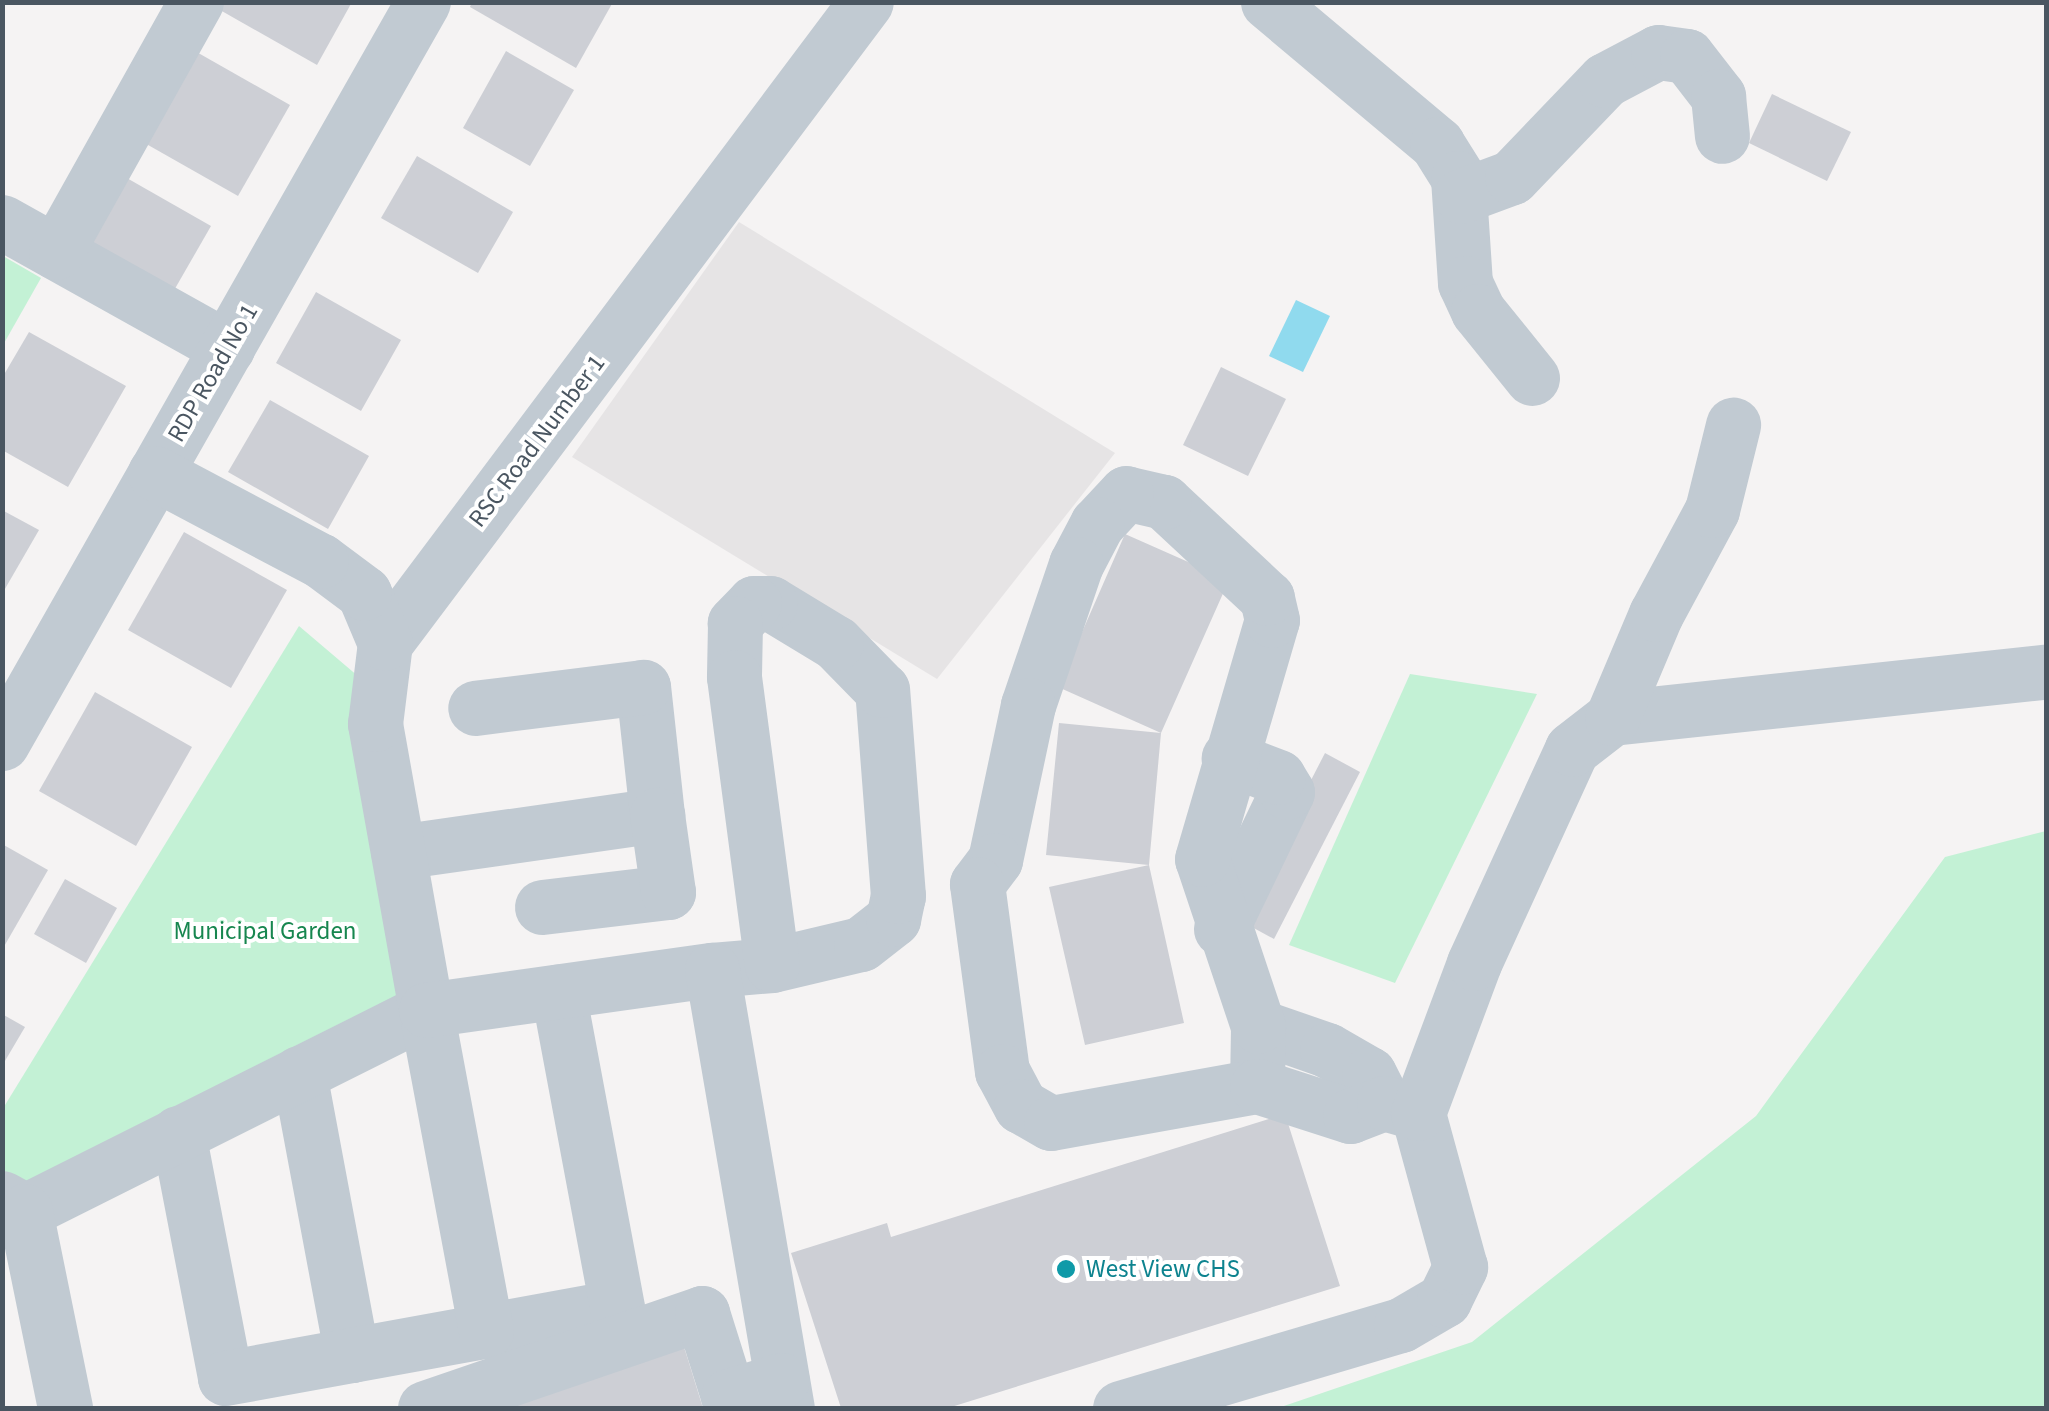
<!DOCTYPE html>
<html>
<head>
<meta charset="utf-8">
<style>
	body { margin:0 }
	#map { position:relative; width:2049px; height:1411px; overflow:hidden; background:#f5f3f3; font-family:"Source Sans 3",sans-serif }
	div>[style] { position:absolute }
	.education>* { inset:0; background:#e6e4e5 }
	.green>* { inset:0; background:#c3f1d5 }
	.water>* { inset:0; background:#90daee }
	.building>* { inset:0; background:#cdcfd5 }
	.minor>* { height:55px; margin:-27.5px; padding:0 27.5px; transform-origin:27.5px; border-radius:27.5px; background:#c1cad2 }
	.dots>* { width:28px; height:28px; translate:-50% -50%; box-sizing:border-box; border:5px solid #fff; border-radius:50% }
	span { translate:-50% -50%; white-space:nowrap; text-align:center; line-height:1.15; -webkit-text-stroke:8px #fff; paint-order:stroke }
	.street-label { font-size:25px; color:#4a5661 }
	.park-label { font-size:25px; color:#17864f }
	.culture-label { font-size:25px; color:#0d838f }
	.left { translate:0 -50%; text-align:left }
	.frame { position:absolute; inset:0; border:5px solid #4a5661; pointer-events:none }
</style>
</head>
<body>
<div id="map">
	<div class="education">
		<i style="clip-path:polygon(739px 222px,1115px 453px,937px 679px,572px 457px)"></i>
	</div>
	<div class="green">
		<i style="clip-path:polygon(3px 256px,41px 278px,3px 345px)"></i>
		<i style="clip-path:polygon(299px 626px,359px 677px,406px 1005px,33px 1189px,3px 1170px,2px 1110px)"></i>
		<i style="clip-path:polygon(1410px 674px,1537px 694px,1395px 983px,1289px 945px)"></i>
		<i style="clip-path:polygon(2046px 831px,2046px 1408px,1278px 1408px,1472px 1342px,1756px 1116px,1945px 857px)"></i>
	</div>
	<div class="water">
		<i style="clip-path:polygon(1296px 300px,1330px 316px,1303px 372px,1269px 356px)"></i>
	</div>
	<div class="building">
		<i style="clip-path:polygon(206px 2px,352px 2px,317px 65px)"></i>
		<i style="clip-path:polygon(472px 2px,613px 2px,576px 68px,470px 7px)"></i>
		<i style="clip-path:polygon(186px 46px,290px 105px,238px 196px,134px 137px)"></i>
		<i style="clip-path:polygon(506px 51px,574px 90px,530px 166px,463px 128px)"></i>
		<i style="clip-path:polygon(1772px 94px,1851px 132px,1827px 181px,1749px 143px)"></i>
		<i style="clip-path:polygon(417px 156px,513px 212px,478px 273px,381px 218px)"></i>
		<i style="clip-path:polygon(111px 169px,211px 226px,165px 306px,65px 250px)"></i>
		<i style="clip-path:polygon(316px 292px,401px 340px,361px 411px,276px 363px)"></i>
		<i style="clip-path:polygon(29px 332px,126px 386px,68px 487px,2px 450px,2px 378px)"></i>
		<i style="clip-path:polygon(1221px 367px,1286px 399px,1248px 476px,1183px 445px)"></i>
		<i style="clip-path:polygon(270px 400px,369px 456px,328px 529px,228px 472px)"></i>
		<i style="clip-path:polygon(2px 510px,39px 530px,2px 594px)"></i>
		<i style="clip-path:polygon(184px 532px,287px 590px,231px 688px,128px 630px)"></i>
		<i style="clip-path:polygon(1125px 534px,1229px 580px,1161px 733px,1149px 865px,1184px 1023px,1085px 1045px,1049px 887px,1149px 865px,1046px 855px,1059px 723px,1161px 733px,1058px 687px)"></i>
		<i style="clip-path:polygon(95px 692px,192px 747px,136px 846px,39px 791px)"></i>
		<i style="clip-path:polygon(1325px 753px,1360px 772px,1274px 939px,1239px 920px)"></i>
		<i style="clip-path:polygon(2px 844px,48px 870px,2px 950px)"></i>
		<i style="clip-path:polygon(65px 879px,117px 908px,86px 963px,34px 934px)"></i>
		<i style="clip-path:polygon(2px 1014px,25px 1027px,2px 1066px)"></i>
		<i style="clip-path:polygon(1285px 1114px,1340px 1286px,948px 1408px,841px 1408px,791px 1253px,887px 1223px,891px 1237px)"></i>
		<i style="clip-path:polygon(684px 1347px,703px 1408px,489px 1408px)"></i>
	</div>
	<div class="minor">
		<i style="left:1268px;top:2px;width:221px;rotate:40deg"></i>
		<i style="left:1437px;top:144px;width:40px;rotate:58deg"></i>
		<i style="left:1458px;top:178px;width:105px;rotate:86.2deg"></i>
		<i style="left:1465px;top:283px;width:31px;rotate:65deg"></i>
		<i style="left:1478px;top:311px;width:86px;rotate:51.1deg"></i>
		<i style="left:1461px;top:196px;width:54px;rotate:-20.4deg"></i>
		<i style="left:1512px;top:177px;width:134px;rotate:-46.2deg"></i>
		<i style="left:1605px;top:80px;width:60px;rotate:-27.8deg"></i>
		<i style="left:1658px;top:52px;width:29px;rotate:8deg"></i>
		<i style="left:1687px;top:56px;width:51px;rotate:52.2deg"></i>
		<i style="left:1718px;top:96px;width:40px;rotate:84.3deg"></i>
		<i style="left:2px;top:222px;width:258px;rotate:29.2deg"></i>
		<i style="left:56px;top:252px;width:287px;rotate:-60.8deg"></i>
		<i style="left:385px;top:643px;width:801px;rotate:-53.12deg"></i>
		<i style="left:1612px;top:718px;width:436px;rotate:-6.1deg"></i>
		<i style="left:2px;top:743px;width:852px;rotate:-60.4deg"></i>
		<i style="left:398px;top:852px;width:262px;rotate:-8.1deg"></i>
		<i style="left:657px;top:815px;width:129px;rotate:-96.2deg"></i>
		<i style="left:643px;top:687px;width:169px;rotate:172.9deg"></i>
		<i style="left:542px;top:907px;width:127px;rotate:-6.8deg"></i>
		<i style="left:668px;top:892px;width:78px;rotate:-98.1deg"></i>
		<i style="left:1221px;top:929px;width:152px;rotate:-64.3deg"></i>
		<i style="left:1287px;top:792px;width:17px;rotate:-121deg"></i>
		<i style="left:1278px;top:777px;width:53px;rotate:-158.8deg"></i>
		<i style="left:712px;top:970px;width:60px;rotate:-4.8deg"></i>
		<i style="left:772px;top:965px;width:91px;rotate:-13.3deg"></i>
		<i style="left:861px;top:944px;width:41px;rotate:-38deg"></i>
		<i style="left:893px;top:919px;width:24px;rotate:-78deg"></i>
		<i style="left:898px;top:896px;width:207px;rotate:-94.4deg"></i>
		<i style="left:882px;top:690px;width:66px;rotate:-134.4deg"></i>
		<i style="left:836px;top:643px;width:77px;rotate:-148.8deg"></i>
		<i style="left:770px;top:603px;width:16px;rotate:180deg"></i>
		<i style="left:754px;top:603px;width:28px;rotate:134deg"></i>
		<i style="left:735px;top:623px;width:54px;rotate:91.1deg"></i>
		<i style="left:734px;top:677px;width:290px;rotate:82.5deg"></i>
		<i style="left:1258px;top:1026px;width:73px;rotate:19.2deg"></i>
		<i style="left:1327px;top:1050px;width:48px;rotate:29.7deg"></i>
		<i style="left:1369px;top:1074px;width:33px;rotate:63deg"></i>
		<i style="left:299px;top:1073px;width:287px;rotate:79.4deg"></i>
		<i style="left:1257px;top:1086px;width:60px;rotate:-89deg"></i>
		<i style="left:1258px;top:1026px;width:176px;rotate:-108.5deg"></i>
		<i style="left:1202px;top:859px;width:249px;rotate:-73.7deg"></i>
		<i style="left:1272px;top:620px;width:23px;rotate:-103deg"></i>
		<i style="left:1267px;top:598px;width:141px;rotate:-137deg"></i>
		<i style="left:1164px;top:502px;width:39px;rotate:-167deg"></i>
		<i style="left:1126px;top:493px;width:42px;rotate:133.1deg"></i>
		<i style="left:1097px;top:524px;width:45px;rotate:117.7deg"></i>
		<i style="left:1076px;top:564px;width:149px;rotate:108.8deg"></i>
		<i style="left:1028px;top:705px;width:158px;rotate:102deg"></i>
		<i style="left:995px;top:860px;width:30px;rotate:127deg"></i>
		<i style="left:977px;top:884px;width:189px;rotate:82.4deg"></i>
		<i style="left:1002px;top:1071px;width:40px;rotate:62deg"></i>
		<i style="left:1021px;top:1106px;width:34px;rotate:30deg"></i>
		<i style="left:1051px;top:1123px;width:209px;rotate:-10.2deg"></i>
		<i style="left:1257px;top:1086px;width:98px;rotate:17.9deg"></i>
		<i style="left:1350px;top:1116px;width:36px;rotate:-21deg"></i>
		<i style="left:1384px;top:1103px;width:35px;rotate:16deg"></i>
		<i style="left:178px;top:1133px;width:249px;rotate:79.1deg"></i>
		<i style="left:225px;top:1378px;width:398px;rotate:-10.3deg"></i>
		<i style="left:617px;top:1307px;width:321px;rotate:-100.6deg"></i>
		<i style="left:2px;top:1198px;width:26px;rotate:29deg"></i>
		<i style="left:25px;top:1211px;width:449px;rotate:-26.6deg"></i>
		<i style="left:426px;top:1010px;width:291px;rotate:-100.1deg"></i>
		<i style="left:375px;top:724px;width:82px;rotate:-83deg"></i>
		<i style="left:385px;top:643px;width:54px;rotate:-112.8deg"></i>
		<i style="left:364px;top:593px;width:54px;rotate:-143.3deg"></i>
		<i style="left:321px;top:561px;width:188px;rotate:-152.1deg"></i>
		<i style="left:25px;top:1211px;width:201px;rotate:78.5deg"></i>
		<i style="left:486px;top:1331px;width:327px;rotate:-100.6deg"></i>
		<i style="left:426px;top:1010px;width:289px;rotate:-8deg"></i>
		<i style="left:712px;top:970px;width:444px;rotate:80.3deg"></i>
		<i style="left:425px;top:1408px;width:293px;rotate:-18.9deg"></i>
		<i style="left:702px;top:1313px;width:87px;rotate:72.6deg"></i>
		<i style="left:728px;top:1396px;width:56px;rotate:-16.5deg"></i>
		<i style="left:1120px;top:1408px;width:293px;rotate:-16.5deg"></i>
		<i style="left:1401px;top:1325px;width:50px;rotate:-30.2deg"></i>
		<i style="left:1444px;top:1300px;width:37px;rotate:-64deg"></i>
		<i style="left:1460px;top:1267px;width:160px;rotate:-105.3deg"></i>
		<i style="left:1418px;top:1113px;width:160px;rotate:-69.5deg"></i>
		<i style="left:1474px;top:963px;width:235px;rotate:-65.4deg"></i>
		<i style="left:1572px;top:749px;width:51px;rotate:-37.8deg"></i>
		<i style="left:1612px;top:718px;width:113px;rotate:-67.1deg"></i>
		<i style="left:1656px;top:614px;width:118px;rotate:-61.7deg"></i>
		<i style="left:1712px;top:510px;width:88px;rotate:-76.1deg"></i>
	</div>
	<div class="dots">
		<i style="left:1066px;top:1269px;background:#0f9aa8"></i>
	</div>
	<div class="street-label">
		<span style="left:213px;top:373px;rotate:-60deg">RDP Road No 1</span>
		<span style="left:537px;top:441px;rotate:-53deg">RSC Road Number 1</span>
	</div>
	<div class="park-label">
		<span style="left:265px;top:931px">Municipal Garden</span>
	</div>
	<div class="culture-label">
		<span class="left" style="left:1086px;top:1269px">West View CHS</span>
	</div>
	<div class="frame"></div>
</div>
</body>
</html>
